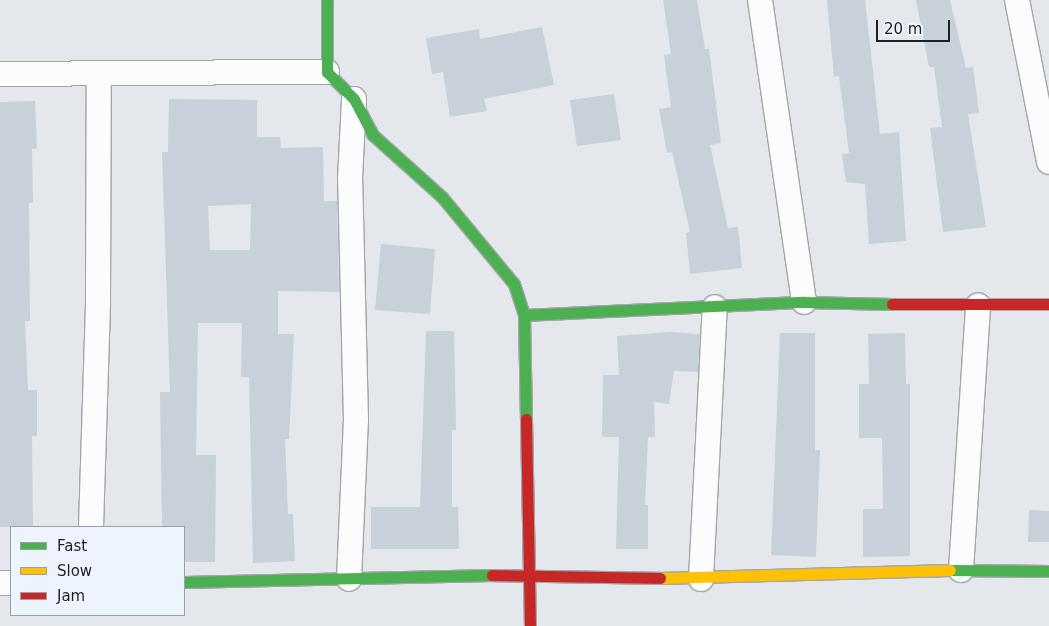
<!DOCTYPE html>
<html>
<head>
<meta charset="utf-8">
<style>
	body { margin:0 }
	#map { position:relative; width:1049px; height:626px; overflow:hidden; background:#e4e8ec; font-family:"DejaVu Sans",sans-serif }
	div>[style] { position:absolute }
	.building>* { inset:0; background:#c8d0d9 }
	.roads { filter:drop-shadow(1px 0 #a3a6a9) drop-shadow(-1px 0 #a3a6a9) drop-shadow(0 1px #a3a6a9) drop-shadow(0 -1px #a3a6a9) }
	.street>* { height:24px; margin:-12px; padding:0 12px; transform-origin:12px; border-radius:12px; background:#fbfcfc }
	.fast>* { height:11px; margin:-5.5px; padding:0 5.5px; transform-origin:5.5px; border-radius:5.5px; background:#4caf50 }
	.slow>* { height:11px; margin:-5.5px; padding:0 5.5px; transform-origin:5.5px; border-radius:5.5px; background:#ffc107 }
	.jam>* { height:11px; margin:-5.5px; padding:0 5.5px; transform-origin:5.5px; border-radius:5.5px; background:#c62828 }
	span { translate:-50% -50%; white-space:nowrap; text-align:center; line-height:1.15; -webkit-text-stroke:5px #edf4fd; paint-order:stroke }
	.legend { position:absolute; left:10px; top:526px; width:175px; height:90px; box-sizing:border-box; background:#edf4fd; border:1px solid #9a9fa6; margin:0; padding:6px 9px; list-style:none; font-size:15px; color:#1d2023 }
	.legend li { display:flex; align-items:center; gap:10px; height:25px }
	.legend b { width:25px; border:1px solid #9a9fa6 }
	.scale { position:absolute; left:876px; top:20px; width:74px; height:22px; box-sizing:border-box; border:2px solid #1d2023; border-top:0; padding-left:6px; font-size:15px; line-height:18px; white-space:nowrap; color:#1d2023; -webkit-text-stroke:4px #edf4fd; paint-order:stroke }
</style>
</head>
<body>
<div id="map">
	<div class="building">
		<i style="clip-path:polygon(663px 0,697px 0,705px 49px,709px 49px,721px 143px,710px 145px,728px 228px,738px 227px,742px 268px,690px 274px,686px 233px,690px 232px,672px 152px,667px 153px,659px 109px,671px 107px,664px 55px,671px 54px)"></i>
		<i style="clip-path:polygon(827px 0,865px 0,880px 134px,899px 132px,906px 241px,869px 244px,865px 184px,846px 182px,842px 154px,849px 153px,839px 76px,834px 77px)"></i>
		<i style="clip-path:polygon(916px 0,950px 0,966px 68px,973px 67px,979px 113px,968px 114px,986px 227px,943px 232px,930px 128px,942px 127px,934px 67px,929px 67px)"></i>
		<i style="clip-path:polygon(542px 27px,554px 85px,484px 99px,487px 111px,450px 117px,443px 72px,432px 74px,426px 38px,479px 29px,480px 39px)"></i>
		<i style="clip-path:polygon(614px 94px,621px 140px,577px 146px,570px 100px)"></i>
		<i style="clip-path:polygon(evenodd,169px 99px,257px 100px,257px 137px,280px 137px,281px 148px,323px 147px,324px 201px,337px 201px,339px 292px,278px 291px,278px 334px,294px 334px,289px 439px,285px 439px,288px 514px,293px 514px,295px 561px,253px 563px,249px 377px,241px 377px,242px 323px,198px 323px,196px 455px,216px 455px,215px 562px,184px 562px,184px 527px,162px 527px,160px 392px,170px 392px,162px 152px,168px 152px,169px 99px,251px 204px,250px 250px,210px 250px,208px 206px,251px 204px)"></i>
		<i style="clip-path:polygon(35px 101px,37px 149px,32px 149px,33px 202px,29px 203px,30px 321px,25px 321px,28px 390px,37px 390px,37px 436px,32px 436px,33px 527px,0 527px,0 102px)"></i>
		<i style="clip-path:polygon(381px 244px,435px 249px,430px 314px,375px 310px)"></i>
		<i style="clip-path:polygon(426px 331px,454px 331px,456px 430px,452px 430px,452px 507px,458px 507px,459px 549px,371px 549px,371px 507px,420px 507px)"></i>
		<i style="clip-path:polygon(670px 332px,700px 334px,698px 372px,674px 371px,669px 404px,654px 402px,655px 437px,648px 437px,645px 505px,648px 505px,648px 549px,616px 549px,619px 437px,602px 437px,603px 375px,619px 375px,617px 336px)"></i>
		<i style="clip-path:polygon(780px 333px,815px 333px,815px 450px,820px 450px,816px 557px,771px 555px)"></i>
		<i style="clip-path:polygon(905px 333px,906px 384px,910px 384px,910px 556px,863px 557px,863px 509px,883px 509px,882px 438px,859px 438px,859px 384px,869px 384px,868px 334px)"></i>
		<i style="clip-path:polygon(1029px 510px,1049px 511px,1049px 542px,1028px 542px)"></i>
	</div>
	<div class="roads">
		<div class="street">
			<i style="left:760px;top:0;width:305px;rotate:81.7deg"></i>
			<i style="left:1017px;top:0;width:165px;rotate:78.8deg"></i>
			<i style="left:0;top:74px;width:327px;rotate:-0.4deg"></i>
			<i style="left:91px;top:527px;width:223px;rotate:-88.2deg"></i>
			<i style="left:98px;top:304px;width:231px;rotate:-89.8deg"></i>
			<i style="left:961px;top:570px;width:265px;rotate:-86.3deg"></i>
			<i style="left:349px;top:579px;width:159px;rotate:-87.5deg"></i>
			<i style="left:356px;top:420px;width:241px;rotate:-91.4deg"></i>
			<i style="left:350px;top:179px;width:80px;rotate:-87.1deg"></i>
			<i style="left:701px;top:579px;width:272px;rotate:-87.1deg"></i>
			<i style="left:0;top:583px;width:11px"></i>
		</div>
		<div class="fast">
			<i style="left:327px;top:0;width:72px;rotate:90deg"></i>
			<i style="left:327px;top:72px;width:38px;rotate:45deg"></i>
			<i style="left:354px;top:99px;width:41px;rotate:62.2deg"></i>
			<i style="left:373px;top:135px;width:93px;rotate:41.9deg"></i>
			<i style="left:442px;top:197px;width:113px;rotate:50.4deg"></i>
			<i style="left:514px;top:284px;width:33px;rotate:72deg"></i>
			<i style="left:524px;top:315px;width:104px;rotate:88.9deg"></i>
			<i style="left:524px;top:315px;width:280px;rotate:-2.7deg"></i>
			<i style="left:804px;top:302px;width:88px;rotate:1.3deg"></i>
			<i style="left:950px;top:570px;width:99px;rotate:0.6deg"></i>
			<i style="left:184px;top:582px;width:308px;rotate:-1.3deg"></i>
		</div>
		<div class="slow">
			<i style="left:660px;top:578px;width:290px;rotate:-1.6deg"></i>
		</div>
		<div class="jam">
			<i style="left:892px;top:304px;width:157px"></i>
			<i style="left:526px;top:419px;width:207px;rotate:88.9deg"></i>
			<i style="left:492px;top:575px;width:168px;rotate:1deg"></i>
		</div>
	</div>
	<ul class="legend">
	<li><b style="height:6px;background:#4caf50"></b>Fast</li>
	<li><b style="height:6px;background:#ffc107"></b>Slow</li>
	<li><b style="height:6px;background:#c62828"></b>Jam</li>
	</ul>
	<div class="scale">20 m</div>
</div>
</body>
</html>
